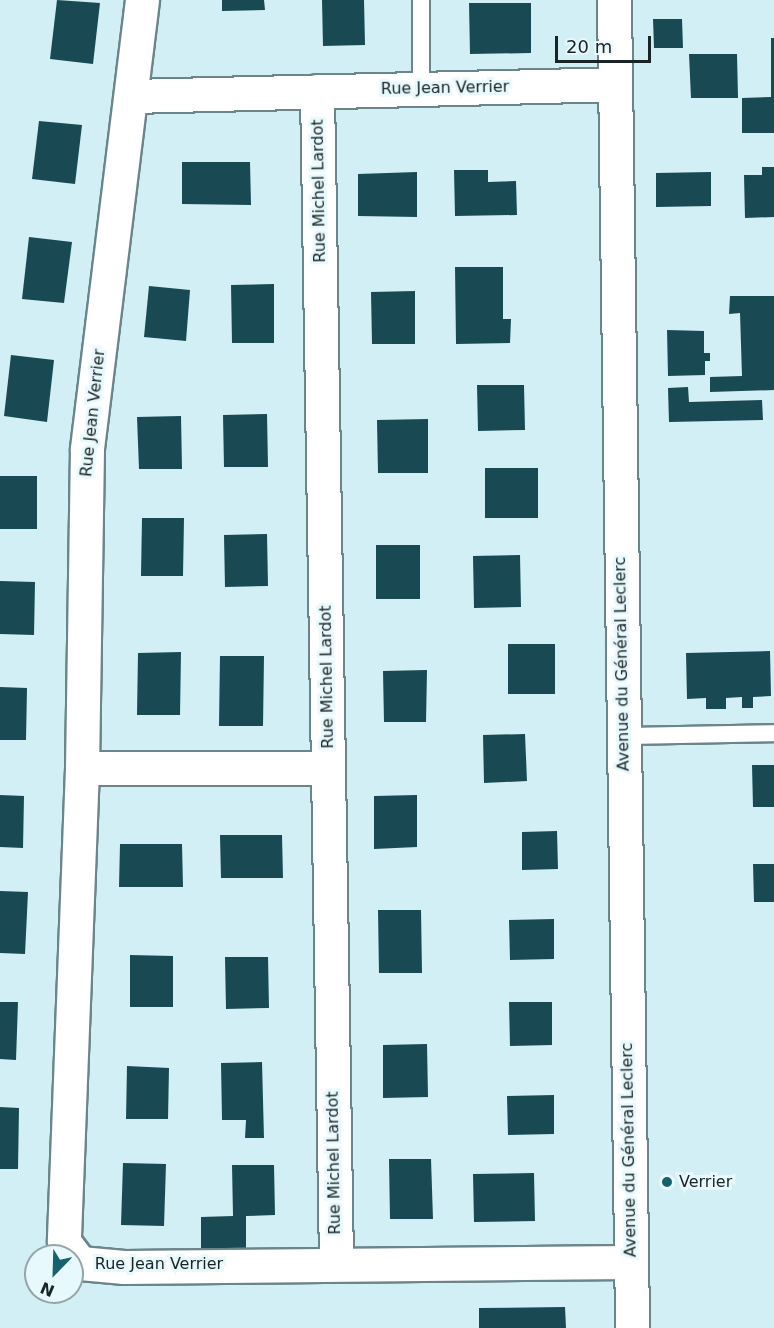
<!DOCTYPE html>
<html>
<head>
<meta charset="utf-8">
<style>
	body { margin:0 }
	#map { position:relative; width:774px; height:1328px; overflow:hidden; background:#d1eff4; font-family:"DejaVu Sans",sans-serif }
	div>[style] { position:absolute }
	.building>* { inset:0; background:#194a53 }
	.roads { filter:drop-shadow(2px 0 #6b858b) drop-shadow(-2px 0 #6b858b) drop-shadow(0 2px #6b858b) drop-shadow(0 -2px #6b858b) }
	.lane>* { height:16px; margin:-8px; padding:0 8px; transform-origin:8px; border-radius:8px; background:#fff }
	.street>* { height:33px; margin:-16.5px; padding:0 16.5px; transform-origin:16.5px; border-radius:16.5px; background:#fff }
	.secondary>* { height:33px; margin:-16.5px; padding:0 16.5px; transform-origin:16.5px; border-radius:16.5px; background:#fff }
	.dots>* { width:16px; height:16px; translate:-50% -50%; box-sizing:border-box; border:3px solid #e8f9fd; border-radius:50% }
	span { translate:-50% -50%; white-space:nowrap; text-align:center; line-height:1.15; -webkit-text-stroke:6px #e8f9fd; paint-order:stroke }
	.street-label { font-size:16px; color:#192426 }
	.poi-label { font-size:16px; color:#192426 }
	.left { translate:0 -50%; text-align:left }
	.north { position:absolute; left:24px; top:1244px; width:60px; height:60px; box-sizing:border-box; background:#e8f9fd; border:2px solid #95a4a7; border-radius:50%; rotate:203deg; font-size:16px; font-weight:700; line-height:24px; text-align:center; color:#192426 }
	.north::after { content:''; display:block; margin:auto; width:21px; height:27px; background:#17626f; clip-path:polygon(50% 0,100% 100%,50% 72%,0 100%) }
	.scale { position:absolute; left:555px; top:36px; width:96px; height:27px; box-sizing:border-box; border:3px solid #192426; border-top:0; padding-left:8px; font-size:18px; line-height:21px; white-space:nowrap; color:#192426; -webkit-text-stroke:4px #e8f9fd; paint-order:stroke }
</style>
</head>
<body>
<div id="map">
	<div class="building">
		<i style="clip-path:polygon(57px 0,100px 3px,93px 64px,50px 59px)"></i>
		<i style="clip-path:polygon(222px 0,264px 0,265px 10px,222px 11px)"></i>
		<i style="clip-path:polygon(322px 0,364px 0,365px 45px,323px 46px)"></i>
		<i style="clip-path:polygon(469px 3px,531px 3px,531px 53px,470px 54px)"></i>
		<i style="clip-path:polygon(653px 19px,682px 19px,683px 48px,654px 48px)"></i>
		<i style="clip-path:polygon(771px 38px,774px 38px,774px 133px,742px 133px,742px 98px,771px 97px)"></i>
		<i style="clip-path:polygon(689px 54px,737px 54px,738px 98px,691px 98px)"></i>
		<i style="clip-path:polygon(39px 121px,82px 125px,75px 184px,32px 179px)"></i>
		<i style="clip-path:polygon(182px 162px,250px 162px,251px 205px,182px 204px)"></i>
		<i style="clip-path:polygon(762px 167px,774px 167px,774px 217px,745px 218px,744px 175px,762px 175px)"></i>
		<i style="clip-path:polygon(454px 170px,488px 170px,488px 182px,516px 181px,517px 215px,455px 216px)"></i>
		<i style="clip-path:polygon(417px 172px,417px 217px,358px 216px,358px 174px)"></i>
		<i style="clip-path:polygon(711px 172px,711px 206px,656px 207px,656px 173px)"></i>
		<i style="clip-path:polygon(29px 237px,72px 242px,64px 303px,22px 299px)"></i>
		<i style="clip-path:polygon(455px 267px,503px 267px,503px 319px,511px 319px,510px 343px,456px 344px)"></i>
		<i style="clip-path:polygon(274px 284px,274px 343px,232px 343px,231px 285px)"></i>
		<i style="clip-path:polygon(149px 286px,190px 290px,186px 341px,144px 337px)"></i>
		<i style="clip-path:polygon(415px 291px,415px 344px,372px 344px,371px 292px)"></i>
		<i style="clip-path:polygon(730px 296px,774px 296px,774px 390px,710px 392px,710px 377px,742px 376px,740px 313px,729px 314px)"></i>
		<i style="clip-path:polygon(667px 330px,704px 331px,704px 353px,710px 353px,710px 361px,705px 361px,705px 375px,668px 376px)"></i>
		<i style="clip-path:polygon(11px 355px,54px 360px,47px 422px,4px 416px)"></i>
		<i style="clip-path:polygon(477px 385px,524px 385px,525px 430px,478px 431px)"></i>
		<i style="clip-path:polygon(688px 387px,689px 402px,762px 400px,763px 420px,669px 422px,668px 388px)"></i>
		<i style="clip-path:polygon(267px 414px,268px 467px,224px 467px,223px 415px)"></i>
		<i style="clip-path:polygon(181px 416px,182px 469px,139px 469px,137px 417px)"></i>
		<i style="clip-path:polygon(428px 419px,428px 473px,378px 473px,377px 420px)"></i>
		<i style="clip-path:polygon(485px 468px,538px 468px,538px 518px,485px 518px)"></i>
		<i style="clip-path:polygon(0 476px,37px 476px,37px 529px,0 529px)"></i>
		<i style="clip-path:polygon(142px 518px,184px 518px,183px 576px,141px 576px)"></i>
		<i style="clip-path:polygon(267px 534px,268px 586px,225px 587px,224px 535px)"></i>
		<i style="clip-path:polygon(376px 545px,420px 545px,420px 599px,376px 599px)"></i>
		<i style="clip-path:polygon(520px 555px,521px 607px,474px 608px,473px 556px)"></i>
		<i style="clip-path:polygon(0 581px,35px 582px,34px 635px,0 634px)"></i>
		<i style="clip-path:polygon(508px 644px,555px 644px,555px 694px,508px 694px)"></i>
		<i style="clip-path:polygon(770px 651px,771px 696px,753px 697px,753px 708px,742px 708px,742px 697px,726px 698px,726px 709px,706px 709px,706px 698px,687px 699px,686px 653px)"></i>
		<i style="clip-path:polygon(181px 652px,180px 715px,137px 715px,138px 653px)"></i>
		<i style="clip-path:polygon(220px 656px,264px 656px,263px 726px,219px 726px)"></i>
		<i style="clip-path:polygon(427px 670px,426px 722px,384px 722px,383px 671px)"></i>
		<i style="clip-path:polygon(0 687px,27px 688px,26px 740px,0 740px)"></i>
		<i style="clip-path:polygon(525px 734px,527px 781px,484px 783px,483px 735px)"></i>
		<i style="clip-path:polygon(752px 765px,774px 765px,774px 807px,753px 807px)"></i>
		<i style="clip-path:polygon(0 795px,24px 796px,23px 848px,0 847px)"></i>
		<i style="clip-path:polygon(417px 795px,417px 847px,374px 849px,374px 796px)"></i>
		<i style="clip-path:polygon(557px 831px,558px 869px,522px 870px,522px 832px)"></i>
		<i style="clip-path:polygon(220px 835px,282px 835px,283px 878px,221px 878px)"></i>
		<i style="clip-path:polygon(120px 844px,182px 844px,183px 887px,119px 887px)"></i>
		<i style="clip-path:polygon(753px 864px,774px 864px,774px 902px,754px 902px)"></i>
		<i style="clip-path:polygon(0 891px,28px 892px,25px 954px,0 953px)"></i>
		<i style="clip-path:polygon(378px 910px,421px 910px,422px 973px,379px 973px)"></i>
		<i style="clip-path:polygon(554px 919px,554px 959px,510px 960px,509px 920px)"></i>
		<i style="clip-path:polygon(130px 955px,173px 956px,173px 1007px,130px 1007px)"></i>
		<i style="clip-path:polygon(225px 957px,268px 957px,269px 1008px,226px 1009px)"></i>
		<i style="clip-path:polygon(0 1002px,18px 1002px,16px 1060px,0 1059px)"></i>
		<i style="clip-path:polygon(509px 1002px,552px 1002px,552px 1045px,510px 1046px)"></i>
		<i style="clip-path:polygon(427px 1044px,428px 1097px,383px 1098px,383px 1045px)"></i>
		<i style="clip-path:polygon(262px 1062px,264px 1138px,245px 1138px,246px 1120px,222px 1120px,221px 1063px)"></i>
		<i style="clip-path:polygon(127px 1066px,169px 1068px,168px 1119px,126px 1119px)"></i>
		<i style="clip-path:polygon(554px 1095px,554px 1134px,508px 1135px,507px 1096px)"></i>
		<i style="clip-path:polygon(0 1107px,19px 1108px,18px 1169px,0 1169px)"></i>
		<i style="clip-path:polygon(389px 1159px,431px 1159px,433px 1219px,390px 1219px)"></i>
		<i style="clip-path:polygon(123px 1163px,166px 1164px,164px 1226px,121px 1225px)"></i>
		<i style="clip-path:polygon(232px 1165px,274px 1165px,275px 1215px,246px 1216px,246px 1252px,201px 1251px,201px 1217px,233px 1216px)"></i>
		<i style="clip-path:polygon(534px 1173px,535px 1221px,474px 1222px,473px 1174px)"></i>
		<i style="clip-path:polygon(565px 1307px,566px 1328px,479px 1328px,479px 1308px)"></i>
	</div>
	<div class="roads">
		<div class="lane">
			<i style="left:421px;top:0;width:88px;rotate:90deg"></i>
			<i style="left:623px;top:736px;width:151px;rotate:-1.1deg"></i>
		</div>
		<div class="street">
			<i style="left:142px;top:0;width:452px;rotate:97deg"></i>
			<i style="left:87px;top:449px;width:319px;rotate:90.9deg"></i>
			<i style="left:82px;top:768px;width:474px;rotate:92.2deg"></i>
			<i style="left:64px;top:1242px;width:26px;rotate:53deg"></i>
			<i style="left:80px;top:1263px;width:44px;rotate:5.2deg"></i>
			<i style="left:124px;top:1267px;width:507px;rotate:-0.57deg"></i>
			<i style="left:317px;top:91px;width:1172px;rotate:89.07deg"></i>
			<i style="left:131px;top:96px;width:483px;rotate:-1.4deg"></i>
			<i style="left:82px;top:768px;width:246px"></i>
		</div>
		<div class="secondary">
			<i style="left:614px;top:0;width:1328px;rotate:89.22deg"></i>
		</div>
	</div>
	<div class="dots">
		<i style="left:667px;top:1182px;background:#17626f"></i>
	</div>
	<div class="street-label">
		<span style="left:445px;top:88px;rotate:-1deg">Rue Jean Verrier</span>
		<span style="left:319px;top:191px;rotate:-91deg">Rue Michel Lardot</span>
		<span style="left:93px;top:413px;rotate:-84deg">Rue Jean Verrier</span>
		<span style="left:622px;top:664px;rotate:-91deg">Avenue du Général Leclerc</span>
		<span style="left:327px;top:677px;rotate:-91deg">Rue Michel Lardot</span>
		<span style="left:629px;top:1150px;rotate:-91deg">Avenue du Général Leclerc</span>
		<span style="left:334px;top:1163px;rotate:-91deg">Rue Michel Lardot</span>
		<span style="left:159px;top:1264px">Rue Jean Verrier</span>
	</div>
	<div class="poi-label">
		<span class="left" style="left:679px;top:1182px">Verrier</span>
	</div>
	<div class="north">N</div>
	<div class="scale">20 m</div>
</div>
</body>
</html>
